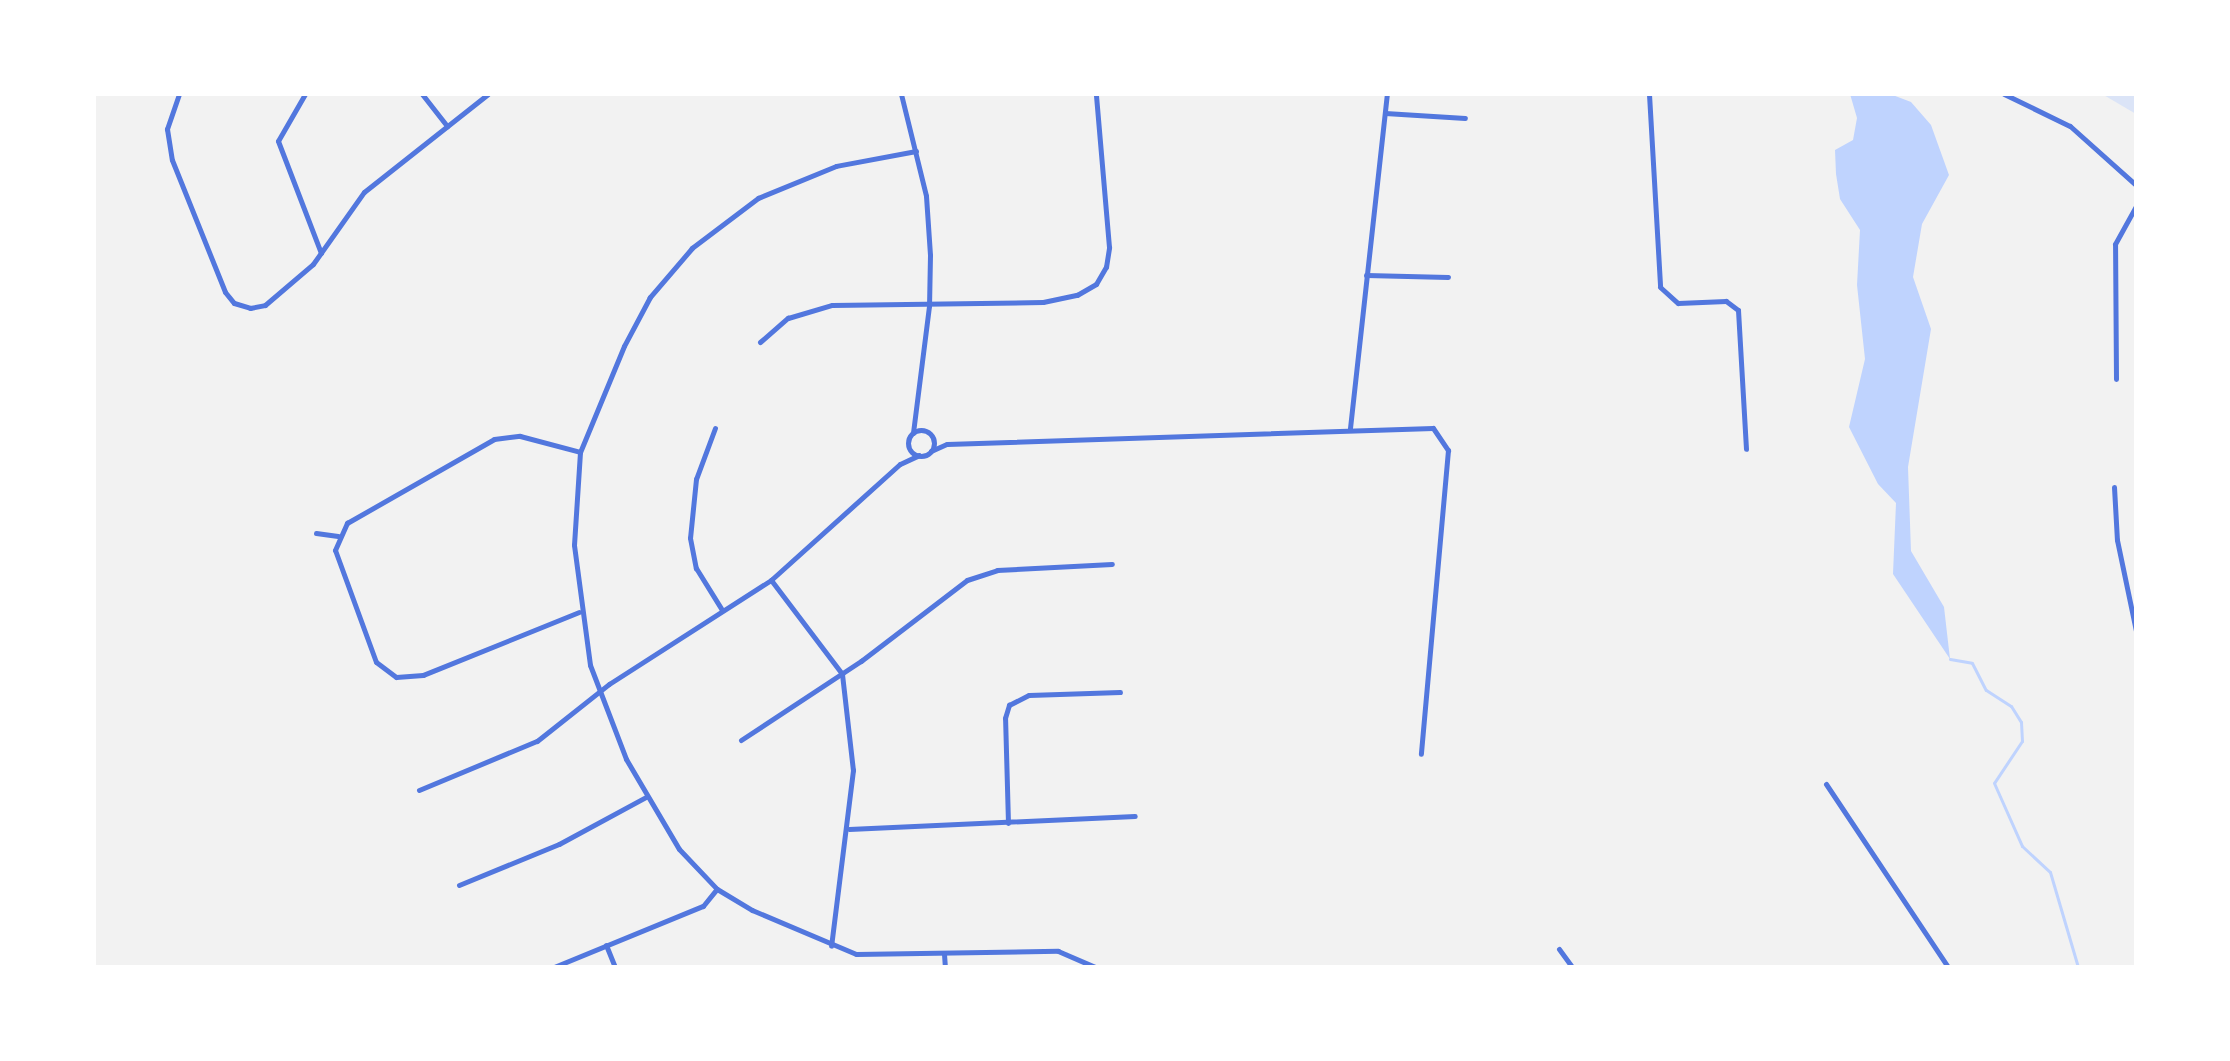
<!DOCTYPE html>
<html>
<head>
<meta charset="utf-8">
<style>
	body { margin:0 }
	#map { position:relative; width:2230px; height:1061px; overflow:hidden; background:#f2f2f2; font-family:"PT Sans",sans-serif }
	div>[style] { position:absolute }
	.green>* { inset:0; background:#dbe4f7 }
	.water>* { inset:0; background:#bfd3fe }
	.stream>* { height:3px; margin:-1.5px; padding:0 1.5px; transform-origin:1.5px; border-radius:1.5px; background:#bfd3fe }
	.minor>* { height:5px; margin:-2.5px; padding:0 2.5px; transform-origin:2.5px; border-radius:2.5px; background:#5277de }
	.minor>.ring { margin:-2.5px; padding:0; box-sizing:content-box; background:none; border:5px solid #5277de; border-radius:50% }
	span { translate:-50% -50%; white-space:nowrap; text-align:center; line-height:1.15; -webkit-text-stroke:8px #fff; paint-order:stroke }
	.frame { position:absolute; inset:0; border:96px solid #fff; pointer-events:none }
</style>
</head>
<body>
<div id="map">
	<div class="green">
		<i style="clip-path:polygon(2102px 94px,2136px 94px,2136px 114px)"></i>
	</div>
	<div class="water">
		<i style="clip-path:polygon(1850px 94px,1890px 94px,1911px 102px,1931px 125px,1949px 175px,1922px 224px,1913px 277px,1931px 329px,1908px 467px,1911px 551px,1944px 607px,1950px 659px,1893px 574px,1896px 503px,1878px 484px,1849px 427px,1865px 359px,1857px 285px,1860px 230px,1840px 199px,1836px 174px,1835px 150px,1853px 140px,1857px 118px)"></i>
	</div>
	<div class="stream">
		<i style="left:1950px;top:659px;width:22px;rotate:10deg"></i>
		<i style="left:1972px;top:663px;width:30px;rotate:63deg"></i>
		<i style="left:1986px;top:690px;width:30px;rotate:33deg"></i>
		<i style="left:2011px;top:706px;width:19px;rotate:58deg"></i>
		<i style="left:2021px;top:722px;width:19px;rotate:87deg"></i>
		<i style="left:2022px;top:741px;width:50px;rotate:123.7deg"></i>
		<i style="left:1994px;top:783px;width:69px;rotate:66deg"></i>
		<i style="left:2022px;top:846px;width:38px;rotate:43deg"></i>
		<i style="left:2050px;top:872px;width:99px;rotate:73.6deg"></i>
	</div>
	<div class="minor">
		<i style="left:179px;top:94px;width:37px;rotate:109deg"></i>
		<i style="left:167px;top:129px;width:31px;rotate:81deg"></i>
		<i style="left:172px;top:160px;width:142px;rotate:68.1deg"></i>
		<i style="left:225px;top:292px;width:14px;rotate:51deg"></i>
		<i style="left:234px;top:303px;width:17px;rotate:17deg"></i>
		<i style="left:250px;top:308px;width:15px;rotate:-11deg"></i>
		<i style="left:265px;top:305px;width:63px;rotate:-40.5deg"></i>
		<i style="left:313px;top:264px;width:88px;rotate:-54.7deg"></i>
		<i style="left:364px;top:192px;width:158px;rotate:-38.3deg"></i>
		<i style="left:305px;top:94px;width:54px;rotate:119.9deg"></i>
		<i style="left:278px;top:141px;width:120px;rotate:69deg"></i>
		<i style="left:422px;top:94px;width:41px;rotate:52deg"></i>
		<i style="left:901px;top:94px;width:105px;rotate:76.2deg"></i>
		<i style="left:926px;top:196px;width:59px;rotate:86.1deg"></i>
		<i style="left:930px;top:255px;width:51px;rotate:91.1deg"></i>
		<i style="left:929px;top:306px;width:128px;rotate:97.2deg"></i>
		<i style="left:1649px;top:94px;width:193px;rotate:86.7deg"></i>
		<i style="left:1660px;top:287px;width:24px;rotate:42deg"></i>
		<i style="left:1678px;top:303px;width:48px;rotate:-2.4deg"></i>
		<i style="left:1726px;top:301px;width:15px;rotate:37deg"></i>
		<i style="left:1738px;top:310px;width:139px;rotate:86.7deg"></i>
		<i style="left:2004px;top:94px;width:73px;rotate:25.9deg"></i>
		<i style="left:2070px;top:126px;width:89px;rotate:41.8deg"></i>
		<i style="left:1385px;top:113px;width:80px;rotate:3.6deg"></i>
		<i style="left:916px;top:151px;width:81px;rotate:169.4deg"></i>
		<i style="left:836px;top:166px;width:84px;rotate:157.7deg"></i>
		<i style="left:758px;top:198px;width:83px;rotate:142.9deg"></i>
		<i style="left:692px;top:248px;width:65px;rotate:130.6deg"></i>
		<i style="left:650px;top:297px;width:55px;rotate:118deg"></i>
		<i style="left:624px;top:346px;width:115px;rotate:112.5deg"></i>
		<i style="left:580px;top:452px;width:93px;rotate:93.7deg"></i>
		<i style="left:574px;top:545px;width:121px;rotate:82.4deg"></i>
		<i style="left:590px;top:665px;width:101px;rotate:69deg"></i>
		<i style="left:626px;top:759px;width:104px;rotate:59.5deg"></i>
		<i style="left:679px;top:849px;width:55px;rotate:46.5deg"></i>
		<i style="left:717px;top:889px;width:41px;rotate:31deg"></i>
		<i style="left:752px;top:910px;width:113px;rotate:22.9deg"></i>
		<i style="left:856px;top:954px;width:202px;rotate:-0.9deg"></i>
		<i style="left:1058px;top:951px;width:40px;rotate:23.4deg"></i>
		<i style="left:1366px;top:275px;width:82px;rotate:1.4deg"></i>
		<i style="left:760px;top:342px;width:37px;rotate:-41deg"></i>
		<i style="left:788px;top:318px;width:46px;rotate:-16.5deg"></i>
		<i style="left:832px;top:305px;width:211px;rotate:-0.8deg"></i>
		<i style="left:1043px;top:302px;width:35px;rotate:-12deg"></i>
		<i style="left:1077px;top:295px;width:22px;rotate:-30deg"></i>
		<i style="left:1096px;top:284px;width:20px;rotate:-60deg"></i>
		<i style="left:1106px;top:267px;width:20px;rotate:-81deg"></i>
		<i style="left:1109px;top:247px;width:154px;rotate:-94.9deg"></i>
		<i style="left:2116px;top:379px;width:135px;rotate:-90.4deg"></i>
		<i style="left:2115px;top:244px;width:43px;rotate:-61.1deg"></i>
		<i style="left:715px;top:428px;width:54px;rotate:110.4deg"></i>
		<i style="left:696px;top:479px;width:59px;rotate:95.8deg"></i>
		<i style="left:690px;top:538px;width:31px;rotate:79deg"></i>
		<i style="left:696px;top:568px;width:49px;rotate:58.2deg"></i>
		<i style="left:1350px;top:428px;width:336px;rotate:-83.7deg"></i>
		<i class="ring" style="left:908px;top:430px;width:21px;height:21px"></i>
		<i style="left:931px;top:451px;width:17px;rotate:-24deg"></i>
		<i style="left:947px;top:444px;width:486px;rotate:-1.9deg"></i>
		<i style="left:1433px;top:428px;width:27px;rotate:56deg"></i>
		<i style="left:1448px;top:450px;width:305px;rotate:95.1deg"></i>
		<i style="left:2114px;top:487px;width:53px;rotate:86.8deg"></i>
		<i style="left:2117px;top:540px;width:93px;rotate:78.2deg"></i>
		<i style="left:316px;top:533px;width:22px;rotate:8deg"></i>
		<i style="left:771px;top:580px;width:118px;rotate:52.9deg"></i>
		<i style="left:842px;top:674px;width:97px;rotate:83.5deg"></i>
		<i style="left:853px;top:770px;width:177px;rotate:97.1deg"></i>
		<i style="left:579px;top:612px;width:168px;rotate:158deg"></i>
		<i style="left:423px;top:675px;width:27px;rotate:176deg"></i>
		<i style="left:396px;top:677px;width:25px;rotate:-143deg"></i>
		<i style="left:376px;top:662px;width:119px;rotate:-110.1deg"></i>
		<i style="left:335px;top:550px;width:30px;rotate:-66deg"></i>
		<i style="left:347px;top:523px;width:169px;rotate:-29.7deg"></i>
		<i style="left:494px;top:439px;width:26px;rotate:-7deg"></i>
		<i style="left:520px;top:436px;width:62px;rotate:14.9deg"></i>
		<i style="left:741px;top:740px;width:144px;rotate:-33.4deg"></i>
		<i style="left:861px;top:661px;width:133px;rotate:-37.4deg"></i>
		<i style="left:967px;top:580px;width:32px;rotate:-18deg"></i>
		<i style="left:997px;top:570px;width:115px;rotate:-3deg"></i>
		<i style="left:1826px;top:784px;width:220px;rotate:56.3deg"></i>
		<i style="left:419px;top:790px;width:128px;rotate:-22.6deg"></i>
		<i style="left:537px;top:741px;width:92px;rotate:-38.4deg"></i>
		<i style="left:609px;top:684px;width:193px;rotate:-32.7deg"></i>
		<i style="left:771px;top:580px;width:173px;rotate:-42deg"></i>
		<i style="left:900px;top:464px;width:21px;rotate:-25deg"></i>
		<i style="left:1008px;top:823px;width:105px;rotate:-91.6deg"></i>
		<i style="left:1005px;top:718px;width:14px;rotate:-73deg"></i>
		<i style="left:1009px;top:705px;width:22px;rotate:-27deg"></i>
		<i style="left:1029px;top:695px;width:91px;rotate:-1.9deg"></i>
		<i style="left:849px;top:829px;width:286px;rotate:-2.6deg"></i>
		<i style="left:459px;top:885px;width:108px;rotate:-22.3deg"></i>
		<i style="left:559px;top:844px;width:99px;rotate:-28.4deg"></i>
		<i style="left:606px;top:945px;width:24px;rotate:68deg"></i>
		<i style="left:1559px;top:949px;width:22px;rotate:54deg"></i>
		<i style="left:944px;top:954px;width:13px;rotate:86deg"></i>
		<i style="left:554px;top:967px;width:161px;rotate:-22.3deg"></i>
		<i style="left:703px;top:906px;width:22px;rotate:-51deg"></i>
	</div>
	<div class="frame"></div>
</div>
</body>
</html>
